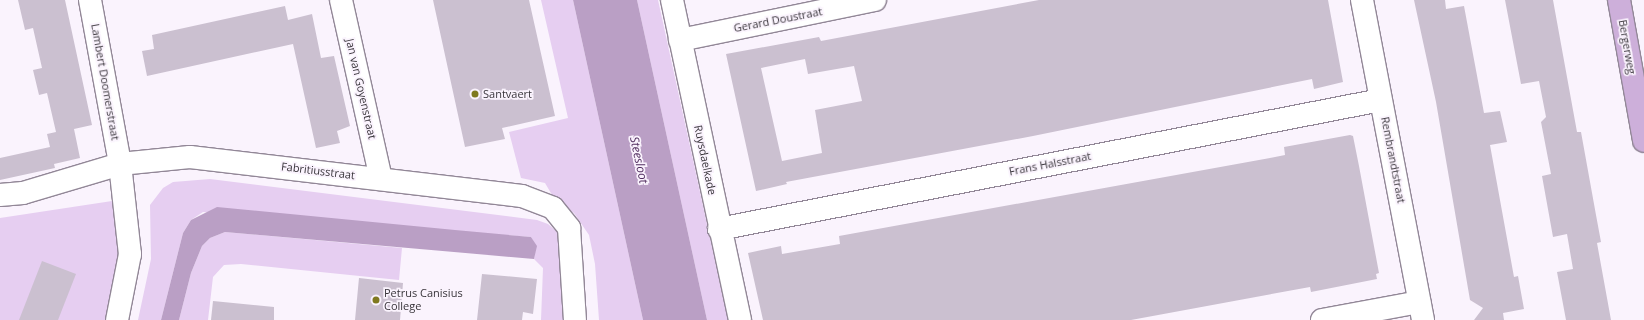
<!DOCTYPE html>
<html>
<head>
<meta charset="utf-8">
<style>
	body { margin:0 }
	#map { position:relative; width:1644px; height:320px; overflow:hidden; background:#faf3fd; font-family:"Open Sans",sans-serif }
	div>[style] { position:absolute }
	.green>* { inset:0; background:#e6cef1 }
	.water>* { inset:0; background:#ba9fc5 }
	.building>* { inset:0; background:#cbc0d0 }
	.roads { filter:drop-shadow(1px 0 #928797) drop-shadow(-1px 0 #928797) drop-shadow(0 1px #928797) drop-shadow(0 -1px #928797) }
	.minor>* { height:22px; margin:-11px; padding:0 11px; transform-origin:11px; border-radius:11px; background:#fff }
	.major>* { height:22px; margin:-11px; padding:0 11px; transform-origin:11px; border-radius:11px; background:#cdafda }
	.dots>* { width:11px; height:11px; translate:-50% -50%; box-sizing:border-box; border:2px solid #faf3fd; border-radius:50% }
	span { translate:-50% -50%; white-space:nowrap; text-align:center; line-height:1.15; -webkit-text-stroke:3.5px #faf3fd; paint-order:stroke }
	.street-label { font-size:11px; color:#39353b }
	.poi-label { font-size:11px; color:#39353b }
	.left { translate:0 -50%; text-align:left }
	.water-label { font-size:12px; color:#512e5f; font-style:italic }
</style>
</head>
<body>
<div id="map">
	<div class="green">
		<i style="clip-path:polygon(541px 0,573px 0,643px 320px,599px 320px,595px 264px,589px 235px,574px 213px,555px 200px,545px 183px,521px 178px,509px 132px,568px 118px)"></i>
		<i style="clip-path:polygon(637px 0,658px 0,728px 320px,707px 320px)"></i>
		<i style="clip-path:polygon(210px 179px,537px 220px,548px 224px,563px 237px,569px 320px,541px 320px,543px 268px,534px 259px,536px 246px,531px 237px,203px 212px,191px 220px,183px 233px,161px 320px,138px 320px,151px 259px,150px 205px,163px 188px,173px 182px)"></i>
		<i style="clip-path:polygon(112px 201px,121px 214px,122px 261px,109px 320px,0 320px,0 218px)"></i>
		<i style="clip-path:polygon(225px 232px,402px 248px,399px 280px,241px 264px,224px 265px,213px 277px,208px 320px,179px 320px,191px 273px,202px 246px,210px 238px)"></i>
	</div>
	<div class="water">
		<i style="clip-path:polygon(573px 0,637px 0,707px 320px,643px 320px)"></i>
		<i style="clip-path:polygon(217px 207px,455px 230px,455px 226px,455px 230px,531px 237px,537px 246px,534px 259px,225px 232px,210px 238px,202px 246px,191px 273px,179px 320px,161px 320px,183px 233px,191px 220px)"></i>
	</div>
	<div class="building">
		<i style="clip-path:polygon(18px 0,65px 0,92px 125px,74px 129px,80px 158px,54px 164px,55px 168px,0 180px,0 158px,50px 147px,47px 134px,56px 132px,47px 93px,39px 95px,33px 70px,42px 68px,33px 28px,25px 30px)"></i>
		<i style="clip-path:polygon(433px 0,529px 0,555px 116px,502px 128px,505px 139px,465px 147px)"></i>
		<i style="clip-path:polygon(evenodd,1039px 0,1328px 0,1343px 82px,1314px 89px,1312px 79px,1033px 136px,786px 182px,787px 184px,756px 191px,726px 54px,819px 37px,821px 41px,1039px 0,805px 59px,808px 74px,854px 66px,862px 101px,815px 110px,822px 153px,782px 161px,761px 68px,805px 59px)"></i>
		<i style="clip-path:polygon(1414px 0,1445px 0,1446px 9px,1464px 6px,1484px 113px,1500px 111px,1507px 142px,1490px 145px,1514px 277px,1518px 276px,1524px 309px,1503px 313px,1504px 320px,1474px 320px,1483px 308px,1470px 300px,1436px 102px)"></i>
		<i style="clip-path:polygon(1505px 0,1553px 0,1577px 132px,1581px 132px,1596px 215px,1601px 242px,1597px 243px,1611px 320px,1566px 320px,1557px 272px,1573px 269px,1567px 234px,1553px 237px,1542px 176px,1551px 174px,1541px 122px,1546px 117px,1539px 81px,1521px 84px)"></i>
		<i style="clip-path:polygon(285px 6px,288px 20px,312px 14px,321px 58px,334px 56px,350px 126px,337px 131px,340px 143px,316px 148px,293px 44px,147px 76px,142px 51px,154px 49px,152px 35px)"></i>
		<i style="clip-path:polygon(1350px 135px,1353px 136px,1359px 166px,1379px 273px,1376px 274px,1377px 279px,1311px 292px,1310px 287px,1131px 320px,763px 320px,748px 253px,781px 246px,782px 254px,840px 244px,839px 236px,1270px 158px,1285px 155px,1284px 147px)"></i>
		<i style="clip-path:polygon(42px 261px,76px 274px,58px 320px,19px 320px)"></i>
		<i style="clip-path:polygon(482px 274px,537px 279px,533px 314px,523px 312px,522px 320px,477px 320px)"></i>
		<i style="clip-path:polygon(359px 278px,403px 283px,400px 320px,355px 320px)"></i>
		<i style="clip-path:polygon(213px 301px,274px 307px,274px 320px,211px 320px)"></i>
	</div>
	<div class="roads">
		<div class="minor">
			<i style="left:90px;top:0;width:167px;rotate:79.6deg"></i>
			<i style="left:120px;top:164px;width:91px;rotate:83.7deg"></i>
			<i style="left:130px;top:254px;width:67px;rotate:101.1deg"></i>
			<i style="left:341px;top:0;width:183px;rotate:77.4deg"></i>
			<i style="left:672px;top:0;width:327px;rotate:78deg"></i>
			<i style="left:1362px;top:0;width:326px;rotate:79.2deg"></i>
			<i style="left:680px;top:40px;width:199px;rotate:-11.6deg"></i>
			<i style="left:0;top:195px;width:23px;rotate:-5deg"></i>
			<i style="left:23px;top:193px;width:101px;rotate:-16.6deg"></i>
			<i style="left:120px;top:164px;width:70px;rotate:-5.7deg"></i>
			<i style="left:190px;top:157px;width:334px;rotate:6.7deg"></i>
			<i style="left:522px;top:196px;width:33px;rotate:21deg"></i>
			<i style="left:553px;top:208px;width:26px;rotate:51deg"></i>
			<i style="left:569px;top:228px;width:92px;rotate:86.3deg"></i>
			<i style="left:719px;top:229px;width:674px;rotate:-11.03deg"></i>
			<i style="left:1322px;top:320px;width:99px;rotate:-10.5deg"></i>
		</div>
		<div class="major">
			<i style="left:1619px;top:0;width:143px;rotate:79.9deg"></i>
		</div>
	</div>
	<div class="dots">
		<i style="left:475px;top:94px;background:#7f791f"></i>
		<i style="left:376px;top:300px;background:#7f791f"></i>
	</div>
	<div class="street-label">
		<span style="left:778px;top:20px;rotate:-11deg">Gerard Doustraat</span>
		<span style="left:1627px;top:47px;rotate:80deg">Bergerweg</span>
		<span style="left:105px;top:82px;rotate:80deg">Lambert Doomerstraat</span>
		<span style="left:361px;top:89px;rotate:77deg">Jan van Goyenstraat</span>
		<span style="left:705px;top:160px;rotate:78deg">Ruysdaelkade</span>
		<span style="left:1393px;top:160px;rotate:79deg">Rembrandtstraat</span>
		<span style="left:1050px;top:164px;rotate:-11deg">Frans Halsstraat</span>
		<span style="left:318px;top:171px;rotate:7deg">Fabritiusstraat</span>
	</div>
	<div class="poi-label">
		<span class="left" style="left:483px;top:94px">Santvaert</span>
		<span class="left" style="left:384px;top:300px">Petrus Canisius<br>College</span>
	</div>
	<div class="water-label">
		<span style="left:639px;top:160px;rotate:78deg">Steesloot</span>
	</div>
</div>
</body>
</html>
